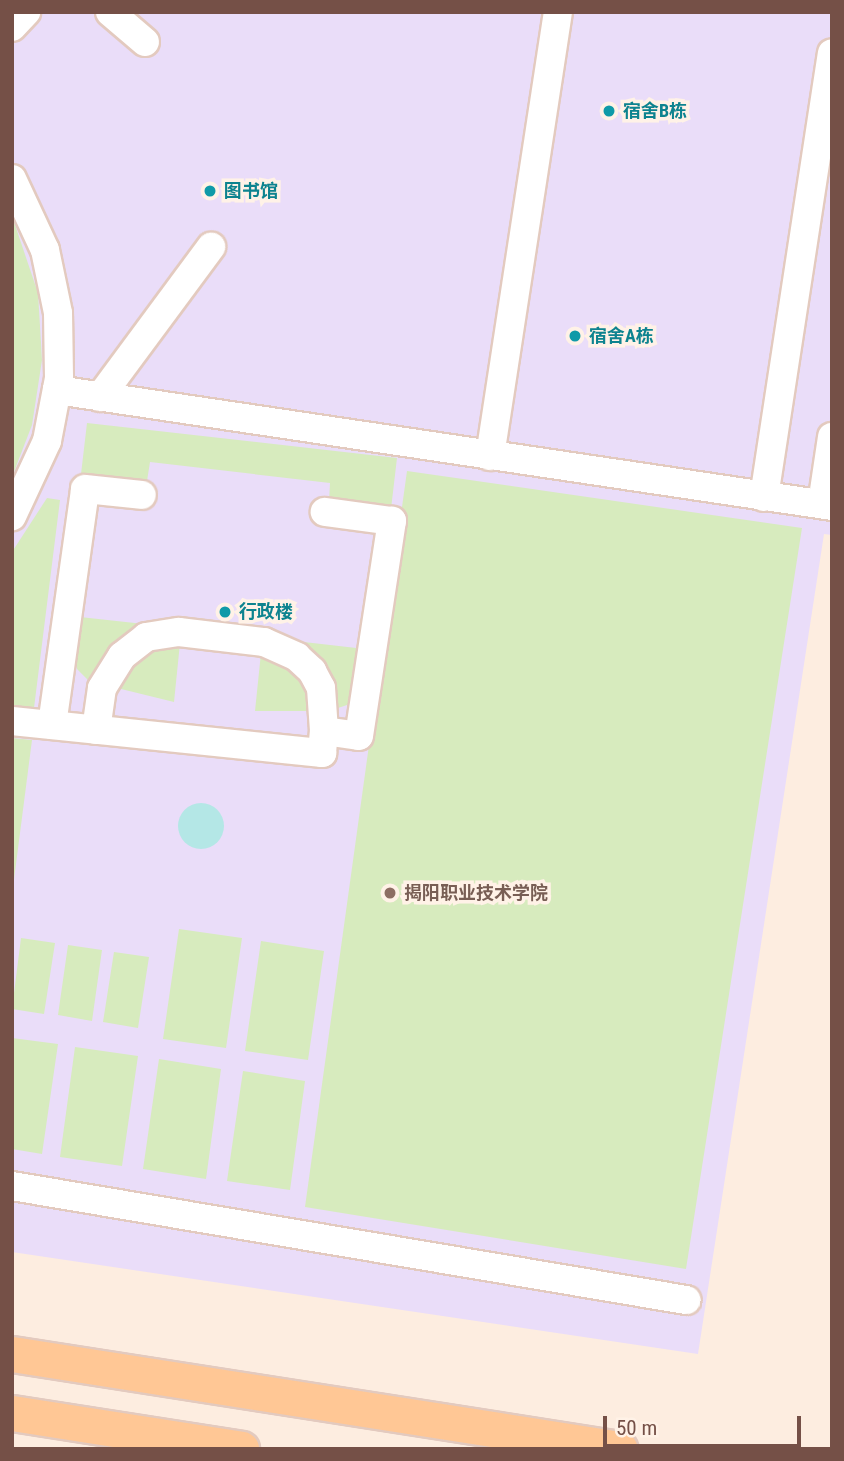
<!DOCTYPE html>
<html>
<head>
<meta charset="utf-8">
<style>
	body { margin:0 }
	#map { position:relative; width:844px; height:1461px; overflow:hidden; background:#fdede0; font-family:"Roboto Condensed","Noto Sans SC",sans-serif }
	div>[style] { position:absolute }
	.education>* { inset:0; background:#eaddf9 }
	.green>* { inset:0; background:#d7ebbe }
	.water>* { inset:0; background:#b4e7e6 }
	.round { border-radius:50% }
	.roads { filter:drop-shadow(2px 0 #e3cabf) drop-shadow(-2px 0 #e3cabf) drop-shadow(0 2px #e3cabf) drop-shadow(0 -2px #e3cabf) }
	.minor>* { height:28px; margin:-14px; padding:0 14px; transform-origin:14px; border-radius:14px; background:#fff }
	.major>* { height:35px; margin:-17.5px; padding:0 17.5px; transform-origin:17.5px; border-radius:17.5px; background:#ffc795 }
	.dots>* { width:19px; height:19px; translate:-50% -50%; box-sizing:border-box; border:4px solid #fff2e7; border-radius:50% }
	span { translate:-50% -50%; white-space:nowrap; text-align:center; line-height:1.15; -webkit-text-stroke:7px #fff2e7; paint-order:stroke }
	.culture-label { font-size:18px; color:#0d838f; font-weight:700 }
	.left { translate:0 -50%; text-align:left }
	.education-label { font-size:18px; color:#785e54; font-weight:700 }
	.frame { position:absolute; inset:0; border:14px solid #755047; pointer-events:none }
	.scale { position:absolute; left:603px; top:1416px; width:198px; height:32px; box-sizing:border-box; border:4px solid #755047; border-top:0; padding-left:9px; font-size:21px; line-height:24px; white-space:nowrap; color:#755047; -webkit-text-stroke:5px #fff2e7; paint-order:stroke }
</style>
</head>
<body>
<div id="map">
	<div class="education">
		<i style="clip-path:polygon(12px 12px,832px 12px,832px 535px,824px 534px,698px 1354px,12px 1252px)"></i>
	</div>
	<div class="green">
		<i style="clip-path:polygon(12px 216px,38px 293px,42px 360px,32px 425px,12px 477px)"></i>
		<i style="clip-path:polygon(87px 423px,397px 458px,391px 509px,329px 502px,330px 483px,150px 462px,147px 481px,81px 474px)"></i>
		<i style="clip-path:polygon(407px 471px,802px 528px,686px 1269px,305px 1207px)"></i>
		<i style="clip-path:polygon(47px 498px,60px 500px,34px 708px,12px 705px,12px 552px)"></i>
		<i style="clip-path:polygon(80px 617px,144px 624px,107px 652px,92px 684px,77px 669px,76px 661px)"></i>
		<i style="clip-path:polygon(295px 641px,365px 649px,354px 698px,347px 705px,338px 708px,335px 695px)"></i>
		<i style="clip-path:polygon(180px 643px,174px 702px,117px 688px,118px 678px,147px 651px)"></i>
		<i style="clip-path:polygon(261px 653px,279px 659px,304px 678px,313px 711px,255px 711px)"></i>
		<i style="clip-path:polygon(12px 738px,32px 740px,12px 895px)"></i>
		<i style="clip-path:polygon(179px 929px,242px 938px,226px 1048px,163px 1039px)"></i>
		<i style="clip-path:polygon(21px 938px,55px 943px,44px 1014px,12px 1009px)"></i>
		<i style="clip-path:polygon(261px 941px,324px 951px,308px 1060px,245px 1051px)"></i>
		<i style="clip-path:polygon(68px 945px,102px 950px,92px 1021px,58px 1015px)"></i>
		<i style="clip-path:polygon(114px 952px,149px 957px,138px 1028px,103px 1022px)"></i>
		<i style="clip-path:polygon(12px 1038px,58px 1044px,42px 1154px,12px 1149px)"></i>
		<i style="clip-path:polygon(75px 1047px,138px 1056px,122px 1166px,60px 1157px)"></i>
		<i style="clip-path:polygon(159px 1059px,221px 1069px,206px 1179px,143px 1169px)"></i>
		<i style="clip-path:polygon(243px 1071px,305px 1081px,290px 1190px,227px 1181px)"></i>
	</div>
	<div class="water">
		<i class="round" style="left:178px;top:803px;width:46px;height:46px"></i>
	</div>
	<div class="roads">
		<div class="minor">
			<i style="left:110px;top:12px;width:46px;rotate:40.6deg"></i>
			<i style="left:12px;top:27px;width:21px;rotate:-47deg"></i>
			<i style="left:12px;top:179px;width:78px;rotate:65.1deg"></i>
			<i style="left:45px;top:250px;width:64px;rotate:78.3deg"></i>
			<i style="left:58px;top:313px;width:65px;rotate:89.1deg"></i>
			<i style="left:59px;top:378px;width:64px;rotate:100.8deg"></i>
			<i style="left:47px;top:441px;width:83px;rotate:115deg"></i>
			<i style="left:57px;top:390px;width:784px;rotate:8.51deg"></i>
			<i style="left:100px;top:397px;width:187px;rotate:-53.5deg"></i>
			<i style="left:490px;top:456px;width:449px;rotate:-81.3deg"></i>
			<i style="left:764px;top:497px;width:449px;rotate:-81.3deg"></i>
			<i style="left:822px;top:504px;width:68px;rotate:-81.5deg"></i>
			<i style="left:12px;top:721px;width:312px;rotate:5.9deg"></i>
			<i style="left:322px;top:753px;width:22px;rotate:-85deg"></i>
			<i style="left:324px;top:731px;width:35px;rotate:8deg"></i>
			<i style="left:359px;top:736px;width:218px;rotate:-81.3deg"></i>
			<i style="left:392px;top:521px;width:68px;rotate:-172.3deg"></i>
			<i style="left:52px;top:725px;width:238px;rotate:-82deg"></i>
			<i style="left:85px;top:489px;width:57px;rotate:6deg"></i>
			<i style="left:96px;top:730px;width:42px;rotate:-81.9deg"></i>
			<i style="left:102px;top:688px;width:38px;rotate:-58deg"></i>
			<i style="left:122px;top:656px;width:31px;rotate:-38deg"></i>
			<i style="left:146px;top:637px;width:33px;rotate:-9deg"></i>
			<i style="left:179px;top:632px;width:86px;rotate:6.7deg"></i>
			<i style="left:264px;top:642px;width:36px;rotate:24deg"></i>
			<i style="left:297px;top:657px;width:21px;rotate:43deg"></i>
			<i style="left:312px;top:671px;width:19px;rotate:62deg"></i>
			<i style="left:321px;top:688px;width:43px;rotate:86deg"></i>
			<i style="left:12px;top:1186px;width:684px;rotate:9.6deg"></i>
		</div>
		<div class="major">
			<i style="left:12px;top:1354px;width:615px;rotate:8.88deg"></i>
			<i style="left:12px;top:1413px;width:232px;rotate:8.9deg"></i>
		</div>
	</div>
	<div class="dots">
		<i style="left:609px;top:111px;background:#0f9aa8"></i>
		<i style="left:210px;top:191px;background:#0f9aa8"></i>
		<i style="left:575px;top:336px;background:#0f9aa8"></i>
		<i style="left:225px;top:612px;background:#0f9aa8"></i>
		<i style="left:390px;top:893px;background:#8d6e63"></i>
	</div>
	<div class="culture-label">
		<span class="left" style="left:623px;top:111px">宿舍B栋</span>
		<span class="left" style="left:224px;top:191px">图书馆</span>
		<span class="left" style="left:589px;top:336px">宿舍A栋</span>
		<span class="left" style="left:239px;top:612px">行政楼</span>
	</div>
	<div class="education-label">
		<span class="left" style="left:404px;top:893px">揭阳职业技术学院</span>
	</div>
	<div class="frame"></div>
	<div class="scale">50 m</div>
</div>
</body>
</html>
